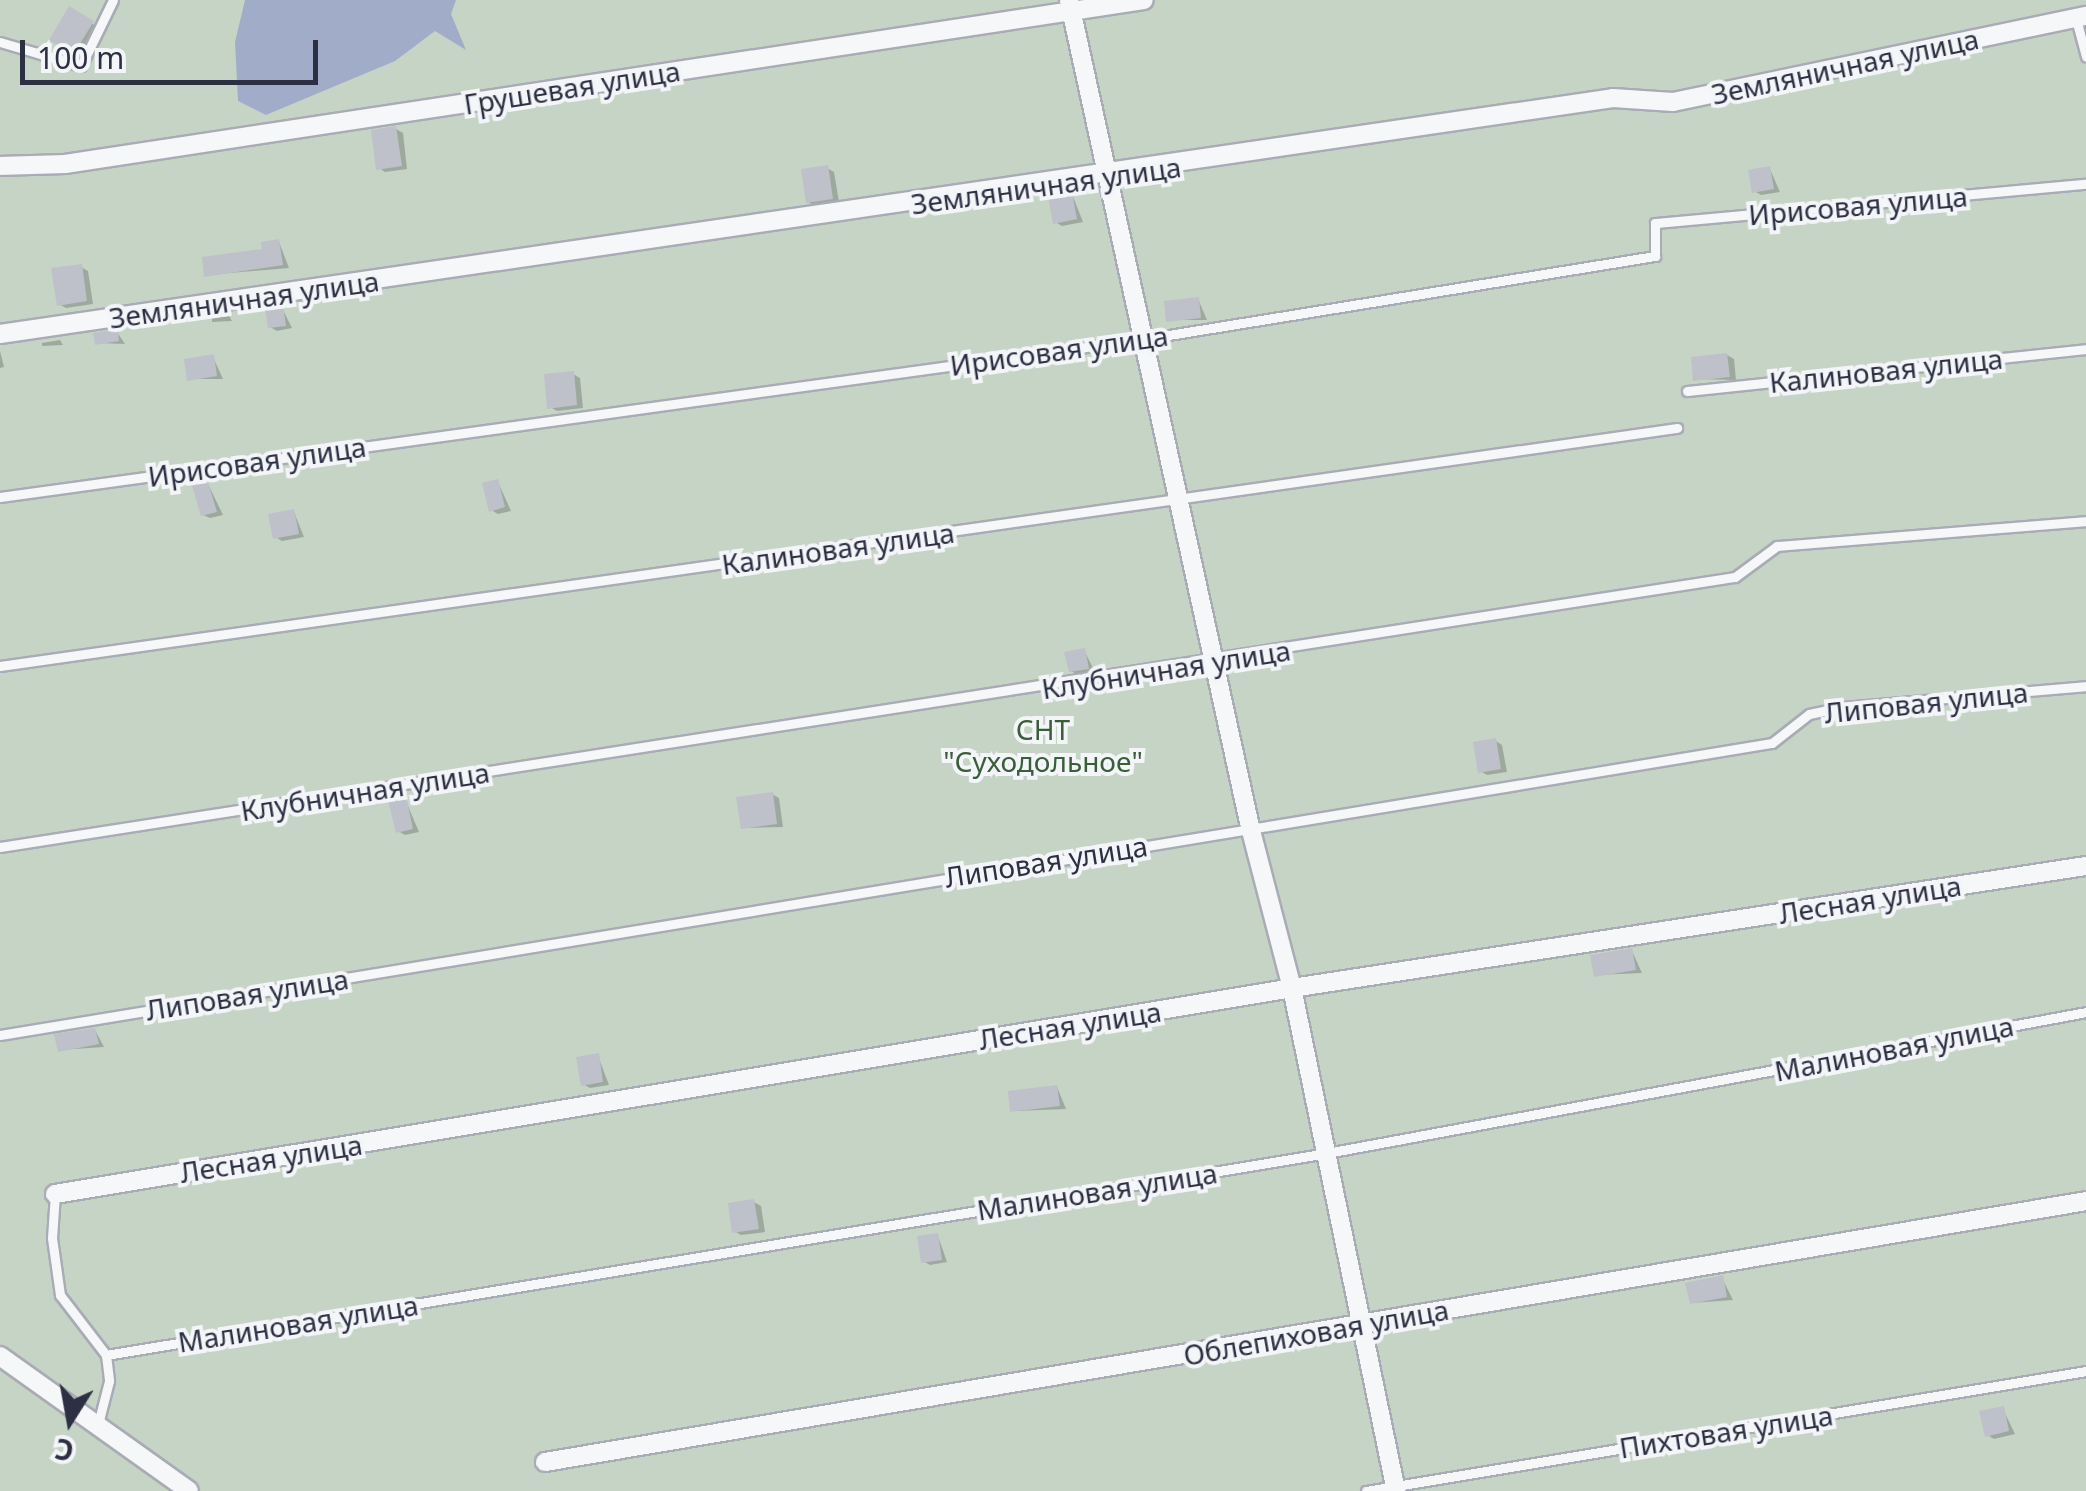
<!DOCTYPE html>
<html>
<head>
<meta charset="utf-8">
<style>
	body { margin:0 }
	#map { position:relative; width:2086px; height:1491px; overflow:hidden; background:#e4e5eb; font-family:"Noto Sans",sans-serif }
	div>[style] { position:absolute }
	.green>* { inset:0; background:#c6d4c5 }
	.water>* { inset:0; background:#a1adc8 }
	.shadow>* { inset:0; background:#0003 }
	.building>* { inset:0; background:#bec0ca }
	.roads { filter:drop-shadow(2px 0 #a9abb5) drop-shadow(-2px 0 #a9abb5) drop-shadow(0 2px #a9abb5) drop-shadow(0 -2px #a9abb5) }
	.service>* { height:9px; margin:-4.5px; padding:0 4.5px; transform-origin:4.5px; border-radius:4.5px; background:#f6f7f9 }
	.minor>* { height:18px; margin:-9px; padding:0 9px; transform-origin:9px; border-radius:9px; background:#f6f7f9 }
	span { translate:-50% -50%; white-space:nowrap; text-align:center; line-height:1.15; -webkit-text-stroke:8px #f3f5f8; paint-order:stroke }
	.street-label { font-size:28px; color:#2c3042 }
	.park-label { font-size:28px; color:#3a5d3a }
	.north { position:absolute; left:20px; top:1371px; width:100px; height:100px; -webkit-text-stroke:8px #f3f5f8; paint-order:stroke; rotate:191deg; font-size:28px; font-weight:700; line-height:40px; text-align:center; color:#2c3042 }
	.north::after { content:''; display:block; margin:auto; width:35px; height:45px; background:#2c3042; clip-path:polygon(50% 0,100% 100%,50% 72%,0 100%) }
	.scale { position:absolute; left:20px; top:40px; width:298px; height:45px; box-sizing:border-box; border:5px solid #2c3042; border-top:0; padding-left:12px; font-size:30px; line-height:35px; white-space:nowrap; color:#2c3042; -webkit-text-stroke:8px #f3f5f8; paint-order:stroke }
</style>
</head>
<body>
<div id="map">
	<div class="green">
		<i style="clip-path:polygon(0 0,2086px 0,2086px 1491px,0 1491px)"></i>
	</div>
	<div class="water">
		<i style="clip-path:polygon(245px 0,456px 0,451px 14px,466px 50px,435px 31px,395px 61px,266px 115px,238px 101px,235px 42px)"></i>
	</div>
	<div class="shadow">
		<i style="clip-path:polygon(70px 10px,99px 28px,81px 56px,52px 39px)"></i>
		<i style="clip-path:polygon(396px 129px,403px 133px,407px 169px,385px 172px,379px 168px)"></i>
		<i style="clip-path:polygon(827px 168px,834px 172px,839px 202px,815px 206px,808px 202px)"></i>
		<i style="clip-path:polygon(1770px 169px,1780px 192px,1761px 195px,1754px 191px)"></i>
		<i style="clip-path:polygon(1072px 194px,1083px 222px,1062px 226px,1055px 222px)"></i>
		<i style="clip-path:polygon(279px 242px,289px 268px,207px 275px,265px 251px)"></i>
		<i style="clip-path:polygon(81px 267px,88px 271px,93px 304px,66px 308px,59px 304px)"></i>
		<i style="clip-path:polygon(1198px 299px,1207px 320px,1168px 320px)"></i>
		<i style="clip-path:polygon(282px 308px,292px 328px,277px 331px,270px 327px)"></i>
		<i style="clip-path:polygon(229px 316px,232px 321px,212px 322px,212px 318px)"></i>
		<i style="clip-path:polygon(117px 332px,125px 344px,97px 343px)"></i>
		<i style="clip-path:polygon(60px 340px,63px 345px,42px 346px,42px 343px)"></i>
		<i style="clip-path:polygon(0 351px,4px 367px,0 368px)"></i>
		<i style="clip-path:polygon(1727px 355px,1734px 359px,1736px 380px,1696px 379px)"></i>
		<i style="clip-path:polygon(213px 357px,223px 379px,190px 379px)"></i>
		<i style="clip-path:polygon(573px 374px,580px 378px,583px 408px,557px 411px,550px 407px)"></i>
		<i style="clip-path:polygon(498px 482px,511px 511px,498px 514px,491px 510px)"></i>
		<i style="clip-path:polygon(208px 484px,223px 515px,210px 518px,203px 515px)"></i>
		<i style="clip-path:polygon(294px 512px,304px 537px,282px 541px,275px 537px)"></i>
		<i style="clip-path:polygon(1084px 650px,1095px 672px,1078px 675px,1071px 671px)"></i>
		<i style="clip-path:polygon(1496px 741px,1502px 745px,1507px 772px,1487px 775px,1480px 771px)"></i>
		<i style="clip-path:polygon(772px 794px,779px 798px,783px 827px,743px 828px)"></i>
		<i style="clip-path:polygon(405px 799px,419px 832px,405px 835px,398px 831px)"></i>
		<i style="clip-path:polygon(1632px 951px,1642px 973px,1596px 975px)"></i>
		<i style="clip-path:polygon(95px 1030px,104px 1047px,60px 1050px)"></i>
		<i style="clip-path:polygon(598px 1056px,609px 1085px,590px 1088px,583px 1084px)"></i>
		<i style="clip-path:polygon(1057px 1087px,1066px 1109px,1013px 1111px)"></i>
		<i style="clip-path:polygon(754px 1202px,761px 1206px,765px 1232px,741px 1235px,734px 1231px)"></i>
		<i style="clip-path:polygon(938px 1236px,947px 1262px,930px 1265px,923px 1261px)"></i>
		<i style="clip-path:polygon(1722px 1278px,1733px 1300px,1692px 1303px)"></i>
		<i style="clip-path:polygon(2003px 1409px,2015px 1434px,1994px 1439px,1987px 1435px)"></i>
	</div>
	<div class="building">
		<i style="clip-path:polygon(69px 6px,94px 21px,73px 55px,49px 40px)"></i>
		<i style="clip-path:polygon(396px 126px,402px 166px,376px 170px,371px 130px)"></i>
		<i style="clip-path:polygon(828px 165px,833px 199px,806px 203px,801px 169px)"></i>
		<i style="clip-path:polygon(1770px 166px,1774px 189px,1752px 193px,1748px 170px)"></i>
		<i style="clip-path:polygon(1072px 192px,1077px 219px,1053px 224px,1048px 196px)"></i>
		<i style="clip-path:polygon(279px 239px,283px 265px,204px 277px,202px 257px,262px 249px,261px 242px)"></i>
		<i style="clip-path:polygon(82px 264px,87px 301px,57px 306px,51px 268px)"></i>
		<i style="clip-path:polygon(1199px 297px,1201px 318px,1166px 322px,1164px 301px)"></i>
		<i style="clip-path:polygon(283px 305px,286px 326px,268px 328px,265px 308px)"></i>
		<i style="clip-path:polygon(118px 329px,119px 341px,95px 345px,93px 333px)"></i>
		<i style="clip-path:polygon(1727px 353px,1730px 377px,1693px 381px,1691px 357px)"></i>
		<i style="clip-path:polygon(214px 354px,217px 376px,187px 381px,184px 359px)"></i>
		<i style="clip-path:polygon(574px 371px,577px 405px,547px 409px,544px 374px)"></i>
		<i style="clip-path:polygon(498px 479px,505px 507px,489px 512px,482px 483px)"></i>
		<i style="clip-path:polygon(208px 482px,217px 512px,201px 516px,192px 486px)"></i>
		<i style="clip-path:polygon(294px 509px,299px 534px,273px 539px,268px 514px)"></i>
		<i style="clip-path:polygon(1085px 648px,1089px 669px,1069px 672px,1064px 652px)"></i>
		<i style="clip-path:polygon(1496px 738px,1501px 769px,1478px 773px,1473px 742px)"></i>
		<i style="clip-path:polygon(773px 792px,777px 824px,741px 829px,736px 797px)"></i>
		<i style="clip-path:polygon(406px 796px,413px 829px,396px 833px,388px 801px)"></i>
		<i style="clip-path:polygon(1632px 948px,1636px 970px,1594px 977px,1590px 955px)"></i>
		<i style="clip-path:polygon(95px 1028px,99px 1044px,58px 1052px,54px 1034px)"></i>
		<i style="clip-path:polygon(599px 1053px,603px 1082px,581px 1086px,576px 1057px)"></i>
		<i style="clip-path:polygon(1057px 1085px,1060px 1106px,1010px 1112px,1008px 1091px)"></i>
		<i style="clip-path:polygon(754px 1199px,759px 1229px,732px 1233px,728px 1203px)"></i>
		<i style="clip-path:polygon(938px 1233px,942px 1260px,921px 1263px,917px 1236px)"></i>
		<i style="clip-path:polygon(1723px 1275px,1727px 1297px,1690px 1304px,1685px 1283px)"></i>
		<i style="clip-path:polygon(2004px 1406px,2009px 1431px,1985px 1437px,1979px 1411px)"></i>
	</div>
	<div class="roads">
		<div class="service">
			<i style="left:2076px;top:19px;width:39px;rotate:75deg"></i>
			<i style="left:0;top:42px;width:84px;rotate:16.5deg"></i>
			<i style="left:81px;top:66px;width:73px;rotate:-64.1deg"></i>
			<i style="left:1687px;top:391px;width:401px;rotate:-6deg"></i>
			<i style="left:0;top:497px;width:1155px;rotate:-7.86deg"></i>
			<i style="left:1144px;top:339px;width:518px;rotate:-9.23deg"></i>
			<i style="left:1655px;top:256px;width:33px;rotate:-90deg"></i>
			<i style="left:1655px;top:223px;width:433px;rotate:-5.2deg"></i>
			<i style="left:0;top:666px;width:1694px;rotate:-8.08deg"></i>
			<i style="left:0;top:847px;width:1756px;rotate:-8.85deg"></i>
			<i style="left:1735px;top:577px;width:52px;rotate:-36.4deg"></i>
			<i style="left:1777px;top:546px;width:310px;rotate:-4.6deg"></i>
			<i style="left:0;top:1035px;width:1796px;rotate:-9.36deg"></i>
			<i style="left:1772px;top:743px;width:47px;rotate:-38.1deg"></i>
			<i style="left:1809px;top:714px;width:34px;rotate:-12deg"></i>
			<i style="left:1842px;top:707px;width:245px;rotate:-4.9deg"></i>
			<i style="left:55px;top:1194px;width:44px;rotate:93.9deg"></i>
			<i style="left:52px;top:1238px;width:58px;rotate:82deg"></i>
			<i style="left:60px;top:1295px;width:76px;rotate:52.5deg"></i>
			<i style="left:106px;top:1355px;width:26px;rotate:83deg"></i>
			<i style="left:109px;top:1381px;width:44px;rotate:104.3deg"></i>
			<i style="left:106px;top:1355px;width:1238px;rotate:-9.39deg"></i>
			<i style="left:1327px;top:1153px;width:772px;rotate:-10.52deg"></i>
			<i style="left:1366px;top:1491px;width:730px;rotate:-9.46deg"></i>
		</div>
		<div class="minor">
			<i style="left:1069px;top:0;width:847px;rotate:77.65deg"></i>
			<i style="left:1250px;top:827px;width:166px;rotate:75.4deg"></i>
			<i style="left:1292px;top:988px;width:514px;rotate:78.32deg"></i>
			<i style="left:0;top:166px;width:65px;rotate:-1.8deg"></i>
			<i style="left:65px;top:164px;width:1091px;rotate:-8.64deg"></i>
			<i style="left:0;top:334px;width:1630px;rotate:-8.32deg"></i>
			<i style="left:1613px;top:98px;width:60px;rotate:3.8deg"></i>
			<i style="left:1673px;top:102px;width:422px;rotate:-11.8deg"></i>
			<i style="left:55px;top:1194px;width:1254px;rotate:-9.45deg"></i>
			<i style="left:1292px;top:988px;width:803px;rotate:-8.74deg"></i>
			<i style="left:0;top:1356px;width:232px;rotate:35.5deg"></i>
			<i style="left:545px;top:1462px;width:1563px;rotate:-9.61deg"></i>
		</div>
	</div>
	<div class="street-label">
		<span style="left:1845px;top:66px;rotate:-12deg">Земляничная улица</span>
		<span style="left:572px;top:87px;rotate:-9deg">Грушевая улица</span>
		<span style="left:1046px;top:185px;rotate:-8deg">Земляничная улица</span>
		<span style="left:1858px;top:205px;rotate:-5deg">Ирисовая улица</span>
		<span style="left:244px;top:299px;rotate:-8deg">Земляничная улица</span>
		<span style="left:1059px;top:350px;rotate:-8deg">Ирисовая улица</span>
		<span style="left:1886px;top:370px;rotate:-6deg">Калиновая улица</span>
		<span style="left:257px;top:461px;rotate:-8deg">Ирисовая улица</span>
		<span style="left:838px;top:548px;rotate:-8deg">Калиновая улица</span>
		<span style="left:1166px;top:669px;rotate:-9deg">Клубничная улица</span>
		<span style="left:1926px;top:702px;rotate:-6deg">Липовая улица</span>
		<span style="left:365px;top:791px;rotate:-9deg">Клубничная улица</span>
		<span style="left:1046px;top:861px;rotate:-9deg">Липовая улица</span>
		<span style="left:1870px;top:899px;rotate:-9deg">Лесная улица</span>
		<span style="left:247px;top:994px;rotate:-9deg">Липовая улица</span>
		<span style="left:1070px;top:1025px;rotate:-9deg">Лесная улица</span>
		<span style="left:1894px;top:1048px;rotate:-11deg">Малиновая улица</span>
		<span style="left:271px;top:1158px;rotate:-9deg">Лесная улица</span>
		<span style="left:1097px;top:1191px;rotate:-9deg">Малиновая улица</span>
		<span style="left:298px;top:1323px;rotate:-9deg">Малиновая улица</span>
		<span style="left:1316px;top:1332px;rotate:-10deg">Облепиховая улица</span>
		<span style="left:1726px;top:1431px;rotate:-9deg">Пихтовая улица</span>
	</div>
	<div class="park-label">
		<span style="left:1043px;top:745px">СНТ<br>"Суходольное"</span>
	</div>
	<div class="north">С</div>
	<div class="scale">100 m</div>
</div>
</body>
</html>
